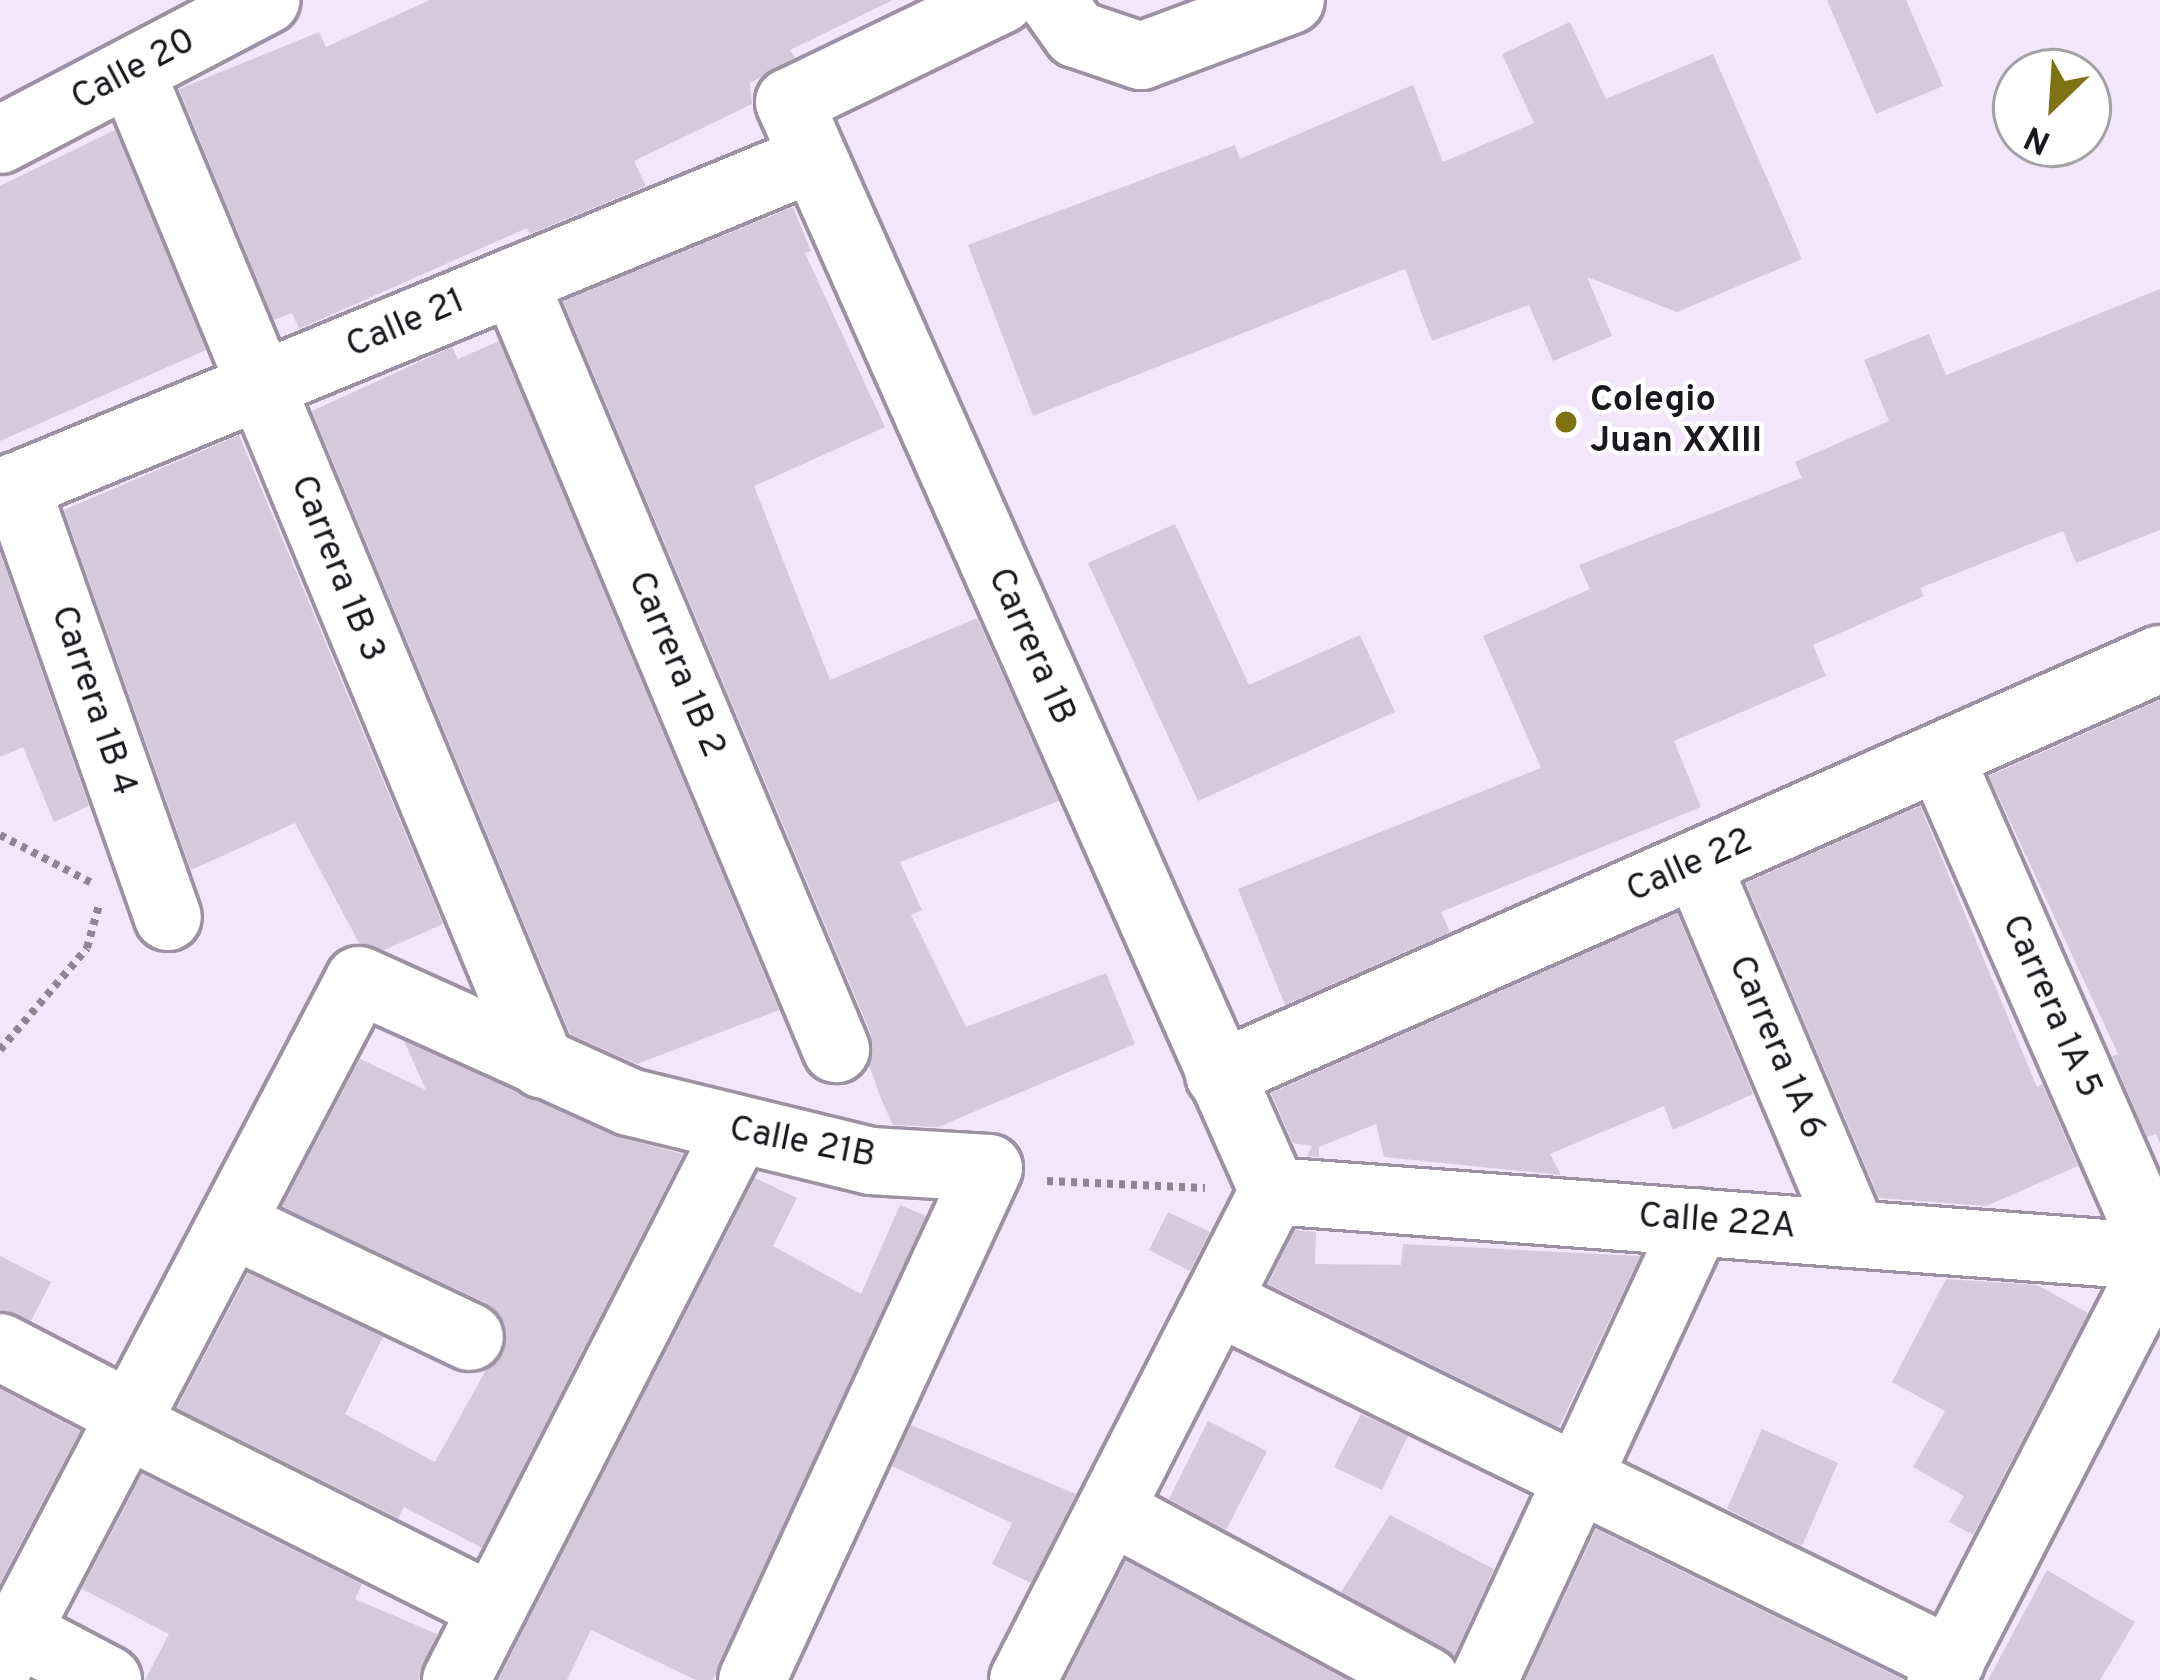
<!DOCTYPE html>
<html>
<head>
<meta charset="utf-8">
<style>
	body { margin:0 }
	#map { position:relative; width:2160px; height:1680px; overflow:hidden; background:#f2e7fa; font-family:Overpass,sans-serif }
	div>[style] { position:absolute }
	.building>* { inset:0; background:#d4cadc }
	.path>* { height:8px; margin-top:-4px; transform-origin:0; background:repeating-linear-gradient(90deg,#8c8592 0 6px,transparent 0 12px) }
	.roads { filter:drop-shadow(3px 0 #9b91a2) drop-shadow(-3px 0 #9b91a2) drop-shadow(0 3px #9b91a2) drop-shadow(0 -3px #9b91a2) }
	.minor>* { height:66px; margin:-33px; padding:0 33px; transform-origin:33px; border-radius:33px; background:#fff }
	.dots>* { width:33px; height:33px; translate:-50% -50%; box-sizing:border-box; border:6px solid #fff; border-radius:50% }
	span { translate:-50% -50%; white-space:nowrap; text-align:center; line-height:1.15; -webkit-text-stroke:9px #fff; paint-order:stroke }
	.street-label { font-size:36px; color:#1a171d }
	.poi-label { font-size:36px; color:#1a171d; font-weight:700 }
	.left { translate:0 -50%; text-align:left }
	.north { position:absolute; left:1992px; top:48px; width:120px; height:120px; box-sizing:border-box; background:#fff; border:3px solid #a3a2a5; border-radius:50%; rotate:205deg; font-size:33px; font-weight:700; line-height:48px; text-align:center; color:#1a171d }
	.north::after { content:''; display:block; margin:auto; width:42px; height:54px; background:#7f7213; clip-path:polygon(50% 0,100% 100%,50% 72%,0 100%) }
</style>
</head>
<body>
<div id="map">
	<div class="building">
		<i style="clip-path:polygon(430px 0,893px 0,790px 50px,795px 58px,750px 83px,752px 104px,634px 161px,646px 186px,530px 234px,527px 228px,299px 329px,292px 313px,274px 320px,179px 89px,319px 32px,326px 47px)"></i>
		<i style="clip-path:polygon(1827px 0,1906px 0,1943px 86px,1876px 114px)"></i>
		<i style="clip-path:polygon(1570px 22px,1606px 99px,1713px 54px,1802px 259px,1677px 312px,1587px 277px,1612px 336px,1553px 361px,1529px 305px,1432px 341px,1405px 269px,1033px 416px,968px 245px,1235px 145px,1240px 159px,1413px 85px,1443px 162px,1534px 123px,1502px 54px)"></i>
		<i style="clip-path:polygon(115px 130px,206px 350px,0 441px,0 186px)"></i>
		<i style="clip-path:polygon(793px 207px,811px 251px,805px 253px,885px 427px,754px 486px,830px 680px,977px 618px,1059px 801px,900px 862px,922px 910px,911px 915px,966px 1027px,1106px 973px,1135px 1044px,938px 1127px,893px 1125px,882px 1101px,869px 1065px,871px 1034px,563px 301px)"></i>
		<i style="clip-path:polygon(2160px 289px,2160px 530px,2076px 563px,2063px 531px,1920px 588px,1924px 596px,1813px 645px,1826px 676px,1674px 741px,1701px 807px,1441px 912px,1450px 932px,1285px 1005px,1238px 889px,1541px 768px,1483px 636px,1590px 589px,1579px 565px,1802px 478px,1795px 462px,1889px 421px,1864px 360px,1929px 334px,1946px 375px)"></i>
		<i style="clip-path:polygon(499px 341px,779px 1010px,637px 1064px,570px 1034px,312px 411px,452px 347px,458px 359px)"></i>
		<i style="clip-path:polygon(239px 435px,443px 924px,384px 950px,359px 943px,295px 823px,191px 870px,64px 510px)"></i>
		<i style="clip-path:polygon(1175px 524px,1249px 685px,1360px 635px,1395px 712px,1198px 801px,1088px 563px)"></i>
		<i style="clip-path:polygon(0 553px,89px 806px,54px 822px,23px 747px,0 757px)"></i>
		<i style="clip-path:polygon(2160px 700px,2160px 1143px,2156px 1134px,2147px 1137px,2112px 1056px,2118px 1054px,1989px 776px)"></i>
		<i style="clip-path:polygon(1920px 806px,2037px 1087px,2042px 1084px,2078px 1166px,1986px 1206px,1879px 1198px,1746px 883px)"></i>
		<i style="clip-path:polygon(1677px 913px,1753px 1094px,1673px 1130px,1664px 1106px,1550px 1154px,1561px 1175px,1384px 1157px,1376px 1124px,1319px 1147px,1319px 1157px,1307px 1156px,1312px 1146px,1293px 1143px,1271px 1093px)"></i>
		<i style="clip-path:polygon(404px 1041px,614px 1136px,683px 1154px,482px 1548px,404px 1507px,398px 1518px,177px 1408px,248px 1273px,383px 1337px,345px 1414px,435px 1462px,486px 1370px,503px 1354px,507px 1333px,486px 1303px,282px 1207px,360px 1059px,426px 1090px)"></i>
		<i style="clip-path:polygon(755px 1178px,797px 1198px,773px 1246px,861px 1294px,900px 1205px,926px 1216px,713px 1680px,696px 1680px,591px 1630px,567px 1680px,498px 1680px)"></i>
		<i style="clip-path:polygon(1168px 1212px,1210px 1232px,1190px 1271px,1149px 1250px)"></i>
		<i style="clip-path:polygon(1295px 1230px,1316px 1232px,1315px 1264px,1401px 1265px,1403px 1244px,1640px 1256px,1559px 1427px,1268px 1284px)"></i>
		<i style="clip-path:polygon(0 1256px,51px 1282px,31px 1321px,0 1310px)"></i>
		<i style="clip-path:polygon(1946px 1279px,2037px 1285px,2088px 1313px,1973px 1535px,1949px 1522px,1964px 1496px,1913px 1467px,1945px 1411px,1892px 1382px)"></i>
		<i style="clip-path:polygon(0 1389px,80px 1431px,0 1583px)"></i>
		<i style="clip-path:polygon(1361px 1414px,1408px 1436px,1382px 1490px,1334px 1467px)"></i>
		<i style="clip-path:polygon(1208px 1421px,1267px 1451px,1226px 1530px,1169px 1499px)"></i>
		<i style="clip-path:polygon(911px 1425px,1076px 1494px,1031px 1583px,992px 1564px,1012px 1523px,892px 1466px)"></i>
		<i style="clip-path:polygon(1762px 1429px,1838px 1463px,1802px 1546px,1727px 1509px)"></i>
		<i style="clip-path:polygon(142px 1474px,362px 1584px,355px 1599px,437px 1634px,419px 1680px,145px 1680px,169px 1634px,82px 1589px)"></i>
		<i style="clip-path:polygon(1390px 1515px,1494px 1569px,1454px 1656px,1341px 1592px)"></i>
		<i style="clip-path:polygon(1596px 1529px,1904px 1680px,1525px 1680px)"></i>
		<i style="clip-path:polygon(1126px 1561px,1347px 1680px,1065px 1680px)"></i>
		<i style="clip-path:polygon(2047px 1570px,2135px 1622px,2100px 1680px,1988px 1680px)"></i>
	</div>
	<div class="path">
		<i style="left:0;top:835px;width:102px;rotate:27.6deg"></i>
		<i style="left:0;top:1050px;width:134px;rotate:-49.5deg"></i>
		<i style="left:87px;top:948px;width:45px;rotate:-74.4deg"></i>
		<i style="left:1047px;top:1181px;width:158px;rotate:2.5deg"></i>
	</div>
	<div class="roads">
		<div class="minor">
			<i style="left:1001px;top:0;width:235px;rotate:154.3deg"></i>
			<i style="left:789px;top:102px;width:1192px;rotate:66.04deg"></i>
			<i style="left:1052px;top:0;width:42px;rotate:54.8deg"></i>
			<i style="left:1076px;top:34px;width:69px;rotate:18.7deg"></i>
			<i style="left:1141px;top:56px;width:160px;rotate:-20.5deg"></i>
			<i style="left:132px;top:74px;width:1072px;rotate:67.52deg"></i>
			<i style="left:0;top:140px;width:301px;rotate:-27.7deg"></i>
			<i style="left:514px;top:281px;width:833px;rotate:67.25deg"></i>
			<i style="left:16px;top:486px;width:457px;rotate:70.6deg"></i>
			<i style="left:0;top:493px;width:879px;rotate:-22.39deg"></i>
			<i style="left:1940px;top:757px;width:546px;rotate:66.35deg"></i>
			<i style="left:2159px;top:1257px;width:476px;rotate:117.3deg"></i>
			<i style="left:1697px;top:864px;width:398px;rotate:67.1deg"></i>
			<i style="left:1219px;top:1075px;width:1029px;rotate:-23.85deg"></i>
			<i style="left:1273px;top:1191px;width:889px;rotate:4.26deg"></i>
			<i style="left:234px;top:1225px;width:261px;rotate:25.4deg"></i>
			<i style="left:1217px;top:1301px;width:818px;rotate:26.13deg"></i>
			<i style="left:0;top:1347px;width:150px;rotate:27.4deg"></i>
			<i style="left:128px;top:1425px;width:408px;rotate:26.6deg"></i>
			<i style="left:1110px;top:1510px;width:359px;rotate:28.3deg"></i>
			<i style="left:17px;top:1632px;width:103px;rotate:27.8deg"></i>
			<i style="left:0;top:1664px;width:772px;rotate:-62.31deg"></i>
			<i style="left:359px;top:980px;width:296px;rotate:24.3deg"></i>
			<i style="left:629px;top:1102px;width:249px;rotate:13.7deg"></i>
			<i style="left:871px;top:1161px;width:118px;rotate:3.4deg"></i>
			<i style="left:989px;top:1168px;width:564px;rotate:114.84deg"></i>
			<i style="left:456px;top:1680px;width:614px;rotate:-62.89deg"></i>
			<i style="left:1023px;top:1680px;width:549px;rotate:-62.92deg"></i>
			<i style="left:1484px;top:1680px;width:505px;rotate:-65.06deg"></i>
		</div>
	</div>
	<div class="dots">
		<i style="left:1566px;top:422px;background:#7f7213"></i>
	</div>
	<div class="street-label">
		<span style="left:134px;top:71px;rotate:-28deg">Calle 20</span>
		<span style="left:406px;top:325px;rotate:-23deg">Calle 21</span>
		<span style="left:336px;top:569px;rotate:68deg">Carrera 1B 3</span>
		<span style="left:1030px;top:647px;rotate:66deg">Carrera 1B</span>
		<span style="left:675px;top:665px;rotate:67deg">Carrera 1B 2</span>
		<span style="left:92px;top:701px;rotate:71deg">Carrera 1B 4</span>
		<span style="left:1690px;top:867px;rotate:-24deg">Calle 22</span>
		<span style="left:2050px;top:1007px;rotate:66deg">Carrera 1A 5</span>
		<span style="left:1775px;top:1048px;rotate:67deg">Carrera 1A 6</span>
		<span style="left:802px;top:1144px;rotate:11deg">Calle 21B</span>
		<span style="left:1717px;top:1223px;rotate:4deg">Calle 22A</span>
	</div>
	<div class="poi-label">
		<span class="left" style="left:1590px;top:422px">Colegio<br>Juan XXIII</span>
	</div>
	<div class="north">N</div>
</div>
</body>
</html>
